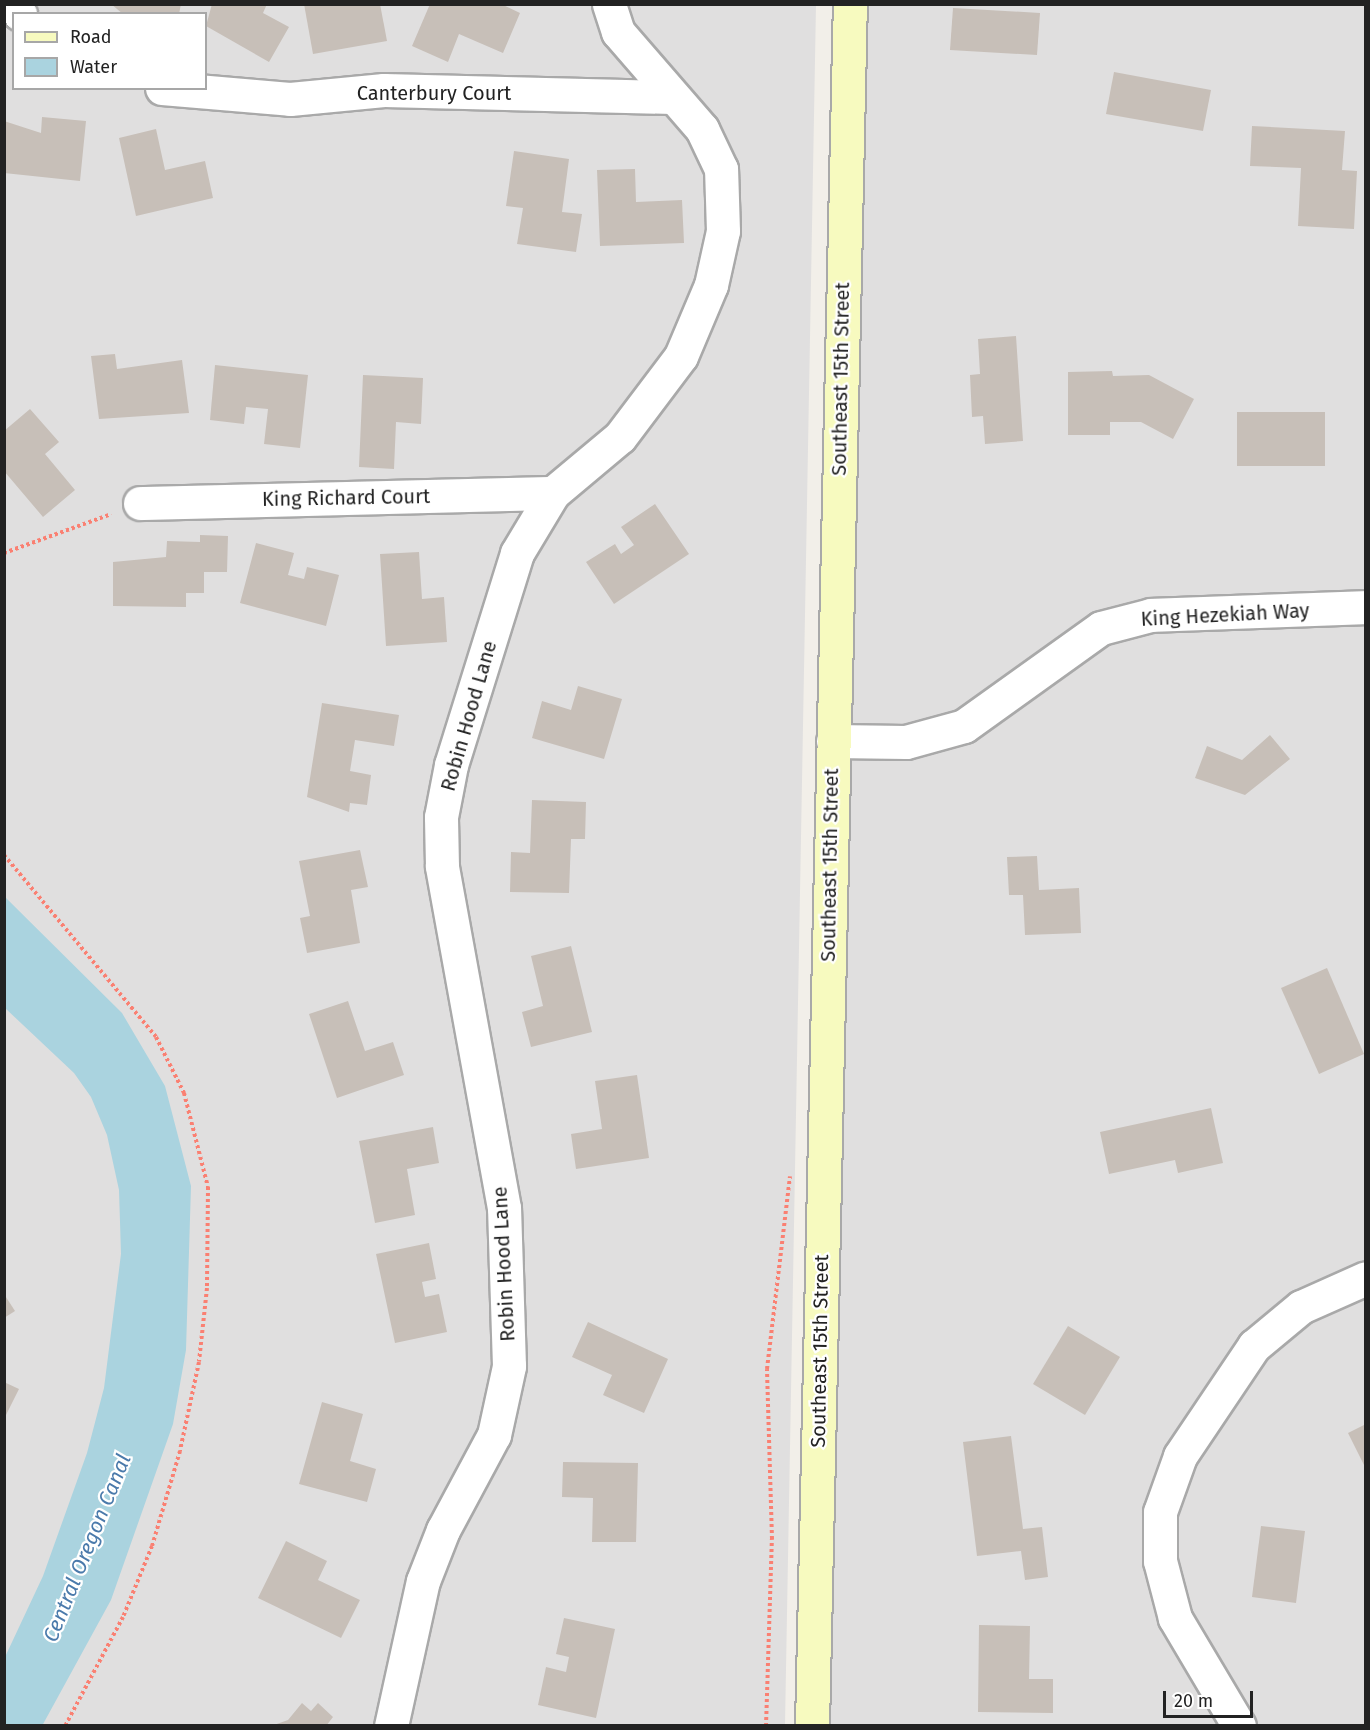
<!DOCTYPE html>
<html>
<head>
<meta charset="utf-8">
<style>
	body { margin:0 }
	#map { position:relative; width:1370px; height:1730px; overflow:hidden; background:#f2efe9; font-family:"Fira Sans",sans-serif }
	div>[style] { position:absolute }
	.residential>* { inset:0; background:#e0dfdf }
	.water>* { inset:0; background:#aad3df }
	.building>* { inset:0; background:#c7bfb8 }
	.path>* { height:4px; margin-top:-2px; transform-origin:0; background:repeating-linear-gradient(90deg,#fa8072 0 3px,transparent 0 6px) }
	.roads { filter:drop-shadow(2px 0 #a9a9a9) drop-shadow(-2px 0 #a9a9a9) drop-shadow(0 2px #a9a9a9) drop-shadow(0 -2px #a9a9a9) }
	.street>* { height:33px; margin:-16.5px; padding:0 16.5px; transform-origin:16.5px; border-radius:16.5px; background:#fff }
	.secondary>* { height:33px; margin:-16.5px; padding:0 16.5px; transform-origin:16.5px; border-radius:16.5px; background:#f7fabf }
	span { translate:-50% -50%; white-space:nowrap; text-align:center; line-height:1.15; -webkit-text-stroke:4.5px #fff; paint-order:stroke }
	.street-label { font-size:20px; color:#222 }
	.water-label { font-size:21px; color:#4a7aab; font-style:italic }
	.frame { position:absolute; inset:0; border:6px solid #222; pointer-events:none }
	.legend { position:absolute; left:12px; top:12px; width:195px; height:78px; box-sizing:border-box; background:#fff; border:2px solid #a7a7a7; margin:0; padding:8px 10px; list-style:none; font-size:18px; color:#222 }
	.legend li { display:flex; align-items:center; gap:12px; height:30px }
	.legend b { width:30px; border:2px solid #a7a7a7 }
	.scale { position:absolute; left:1163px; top:1691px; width:90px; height:27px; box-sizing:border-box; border:3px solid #222; border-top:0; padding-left:8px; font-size:18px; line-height:21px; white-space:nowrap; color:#222; -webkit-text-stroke:4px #fff; paint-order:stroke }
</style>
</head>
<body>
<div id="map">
	<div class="residential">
		<i style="clip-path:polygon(evenodd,5px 5px,816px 5px,785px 1725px,5px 1726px,5px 5px,14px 14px,206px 14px,206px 88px,14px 88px,14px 14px)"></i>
		<i style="clip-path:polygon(833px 5px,1365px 5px,1365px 1725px,803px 1726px)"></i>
	</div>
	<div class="water">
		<i style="clip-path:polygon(5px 897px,122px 1013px,165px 1086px,191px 1186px,186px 1350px,173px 1424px,111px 1600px,42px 1726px,5px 1725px,5px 1657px,43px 1576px,87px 1453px,104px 1388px,121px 1254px,119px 1190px,107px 1135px,91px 1097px,74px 1073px,5px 1008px)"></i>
	</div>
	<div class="building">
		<i style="clip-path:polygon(111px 4px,181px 4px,179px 14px,123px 14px)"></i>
		<i style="clip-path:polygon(212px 4px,267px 4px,263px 13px,289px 27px,269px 62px,206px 26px)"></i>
		<i style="clip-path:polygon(304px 4px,380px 4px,387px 41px,313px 54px)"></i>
		<i style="clip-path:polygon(430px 4px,501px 4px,520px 13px,503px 53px,459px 34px,448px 62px,412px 46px)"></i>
		<i style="clip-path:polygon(953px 8px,1040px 13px,1037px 55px,950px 50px)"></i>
		<i style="clip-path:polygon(1114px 72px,1211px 90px,1203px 131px,1106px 114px)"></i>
		<i style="clip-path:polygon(42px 117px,86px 121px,80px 181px,4px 173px,4px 121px,41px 133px)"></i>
		<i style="clip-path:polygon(1252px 126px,1345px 131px,1342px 170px,1357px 171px,1354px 229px,1298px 226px,1301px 168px,1250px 166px)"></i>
		<i style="clip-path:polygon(156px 129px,165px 170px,205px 161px,213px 198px,136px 216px,119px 138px)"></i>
		<i style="clip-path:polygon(514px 151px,569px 159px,562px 212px,582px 214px,576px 252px,517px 244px,523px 208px,506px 206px)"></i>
		<i style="clip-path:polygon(635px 169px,636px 202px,682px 200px,684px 243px,600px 246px,597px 170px)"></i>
		<i style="clip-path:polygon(1016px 336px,1023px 441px,985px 444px,983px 416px,972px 417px,970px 375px,980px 374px,978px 339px)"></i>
		<i style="clip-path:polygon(115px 354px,117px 369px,182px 360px,189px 413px,99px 419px,91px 356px)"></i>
		<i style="clip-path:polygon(215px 365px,308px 375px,300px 448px,264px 444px,268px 409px,246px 407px,244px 424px,210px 420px)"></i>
		<i style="clip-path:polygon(1112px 371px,1113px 376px,1149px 375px,1194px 399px,1173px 439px,1141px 422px,1110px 422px,1110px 435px,1068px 435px,1068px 372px)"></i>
		<i style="clip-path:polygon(363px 375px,423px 378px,421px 424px,396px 422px,394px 469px,359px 467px)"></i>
		<i style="clip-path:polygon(30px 409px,59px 442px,45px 454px,75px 490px,43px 517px,4px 471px,4px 431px)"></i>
		<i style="clip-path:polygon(1237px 412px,1325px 412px,1325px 466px,1237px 466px)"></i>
		<i style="clip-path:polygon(655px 504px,689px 554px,614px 604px,586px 562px,615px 544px,621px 554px,634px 545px,621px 527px)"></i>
		<i style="clip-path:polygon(200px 535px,228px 536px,227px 572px,204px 572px,204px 593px,186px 593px,186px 607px,113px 606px,113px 562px,166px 557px,167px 541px,200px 542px)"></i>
		<i style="clip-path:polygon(256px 543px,294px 553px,288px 575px,304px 579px,307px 567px,339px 575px,326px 626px,240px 603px)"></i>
		<i style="clip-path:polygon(419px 552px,422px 599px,444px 597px,447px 642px,386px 646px,380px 554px)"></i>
		<i style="clip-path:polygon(578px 686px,622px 699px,604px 759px,532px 738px,542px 701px,571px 710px)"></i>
		<i style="clip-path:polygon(322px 703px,399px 715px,394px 746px,355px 740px,350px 771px,371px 775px,367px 805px,350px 803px,349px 812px,307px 797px)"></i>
		<i style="clip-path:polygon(1270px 735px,1290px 759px,1245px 795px,1195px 778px,1207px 746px,1242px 760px)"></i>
		<i style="clip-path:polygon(532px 800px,586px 802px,585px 839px,571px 839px,569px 893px,510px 892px,511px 852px,530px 853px)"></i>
		<i style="clip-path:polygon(360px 850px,368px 887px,351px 890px,360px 943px,307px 953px,300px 918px,310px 916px,299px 861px)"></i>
		<i style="clip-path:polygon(1037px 856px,1039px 890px,1079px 888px,1081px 933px,1025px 935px,1023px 895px,1009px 895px,1007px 857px)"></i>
		<i style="clip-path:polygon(571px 946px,592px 1032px,531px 1047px,522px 1012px,543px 1006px,531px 956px)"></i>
		<i style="clip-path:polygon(1327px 968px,1364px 1054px,1319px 1074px,1281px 988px)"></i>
		<i style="clip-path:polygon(348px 1001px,365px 1051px,393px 1042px,404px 1075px,337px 1098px,309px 1014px)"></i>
		<i style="clip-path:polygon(637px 1075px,649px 1158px,576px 1169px,571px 1134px,602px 1129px,595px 1081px)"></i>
		<i style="clip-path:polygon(1211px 1108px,1223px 1163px,1178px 1173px,1175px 1160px,1109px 1174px,1100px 1132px)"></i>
		<i style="clip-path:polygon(433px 1127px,439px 1163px,407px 1169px,415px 1215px,375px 1223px,359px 1141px)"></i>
		<i style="clip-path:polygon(429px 1243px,436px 1279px,422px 1282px,425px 1297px,439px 1294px,447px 1332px,395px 1343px,376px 1254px)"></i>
		<i style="clip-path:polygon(4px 1294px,15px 1311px,4px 1318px)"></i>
		<i style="clip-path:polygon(588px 1322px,668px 1359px,644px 1413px,603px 1395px,612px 1375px,572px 1357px)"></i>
		<i style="clip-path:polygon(1068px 1326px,1120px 1357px,1085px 1415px,1033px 1384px)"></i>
		<i style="clip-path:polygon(4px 1382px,19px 1389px,4px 1419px)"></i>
		<i style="clip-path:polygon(322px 1402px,363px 1414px,350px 1461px,376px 1469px,367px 1502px,299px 1484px)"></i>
		<i style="clip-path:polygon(1366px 1424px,1366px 1469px,1348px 1433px)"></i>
		<i style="clip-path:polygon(1011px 1436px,1023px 1529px,1042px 1527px,1048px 1577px,1025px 1580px,1021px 1551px,977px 1556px,963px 1442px)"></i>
		<i style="clip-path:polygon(563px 1462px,638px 1463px,636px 1542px,592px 1542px,593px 1498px,562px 1497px)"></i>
		<i style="clip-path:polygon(1261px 1526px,1305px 1531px,1296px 1603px,1252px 1597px)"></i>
		<i style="clip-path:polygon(286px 1541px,327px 1561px,318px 1580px,360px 1600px,341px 1638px,258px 1598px)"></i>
		<i style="clip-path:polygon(564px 1618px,615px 1629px,596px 1718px,538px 1705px,546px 1667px,566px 1672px,569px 1657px,556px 1654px)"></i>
		<i style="clip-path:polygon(979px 1625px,1030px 1626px,1029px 1679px,1053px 1679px,1053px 1713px,978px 1712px)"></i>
		<i style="clip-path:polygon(302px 1703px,311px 1711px,318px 1703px,333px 1717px,326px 1726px,271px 1726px,288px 1720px)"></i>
	</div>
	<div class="path">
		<i style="left:4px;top:553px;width:114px;rotate:-20deg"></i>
		<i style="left:4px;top:855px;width:237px;rotate:50.1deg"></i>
		<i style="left:156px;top:1037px;width:63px;rotate:63.4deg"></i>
		<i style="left:184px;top:1093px;width:97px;rotate:75.7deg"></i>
		<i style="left:208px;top:1187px;width:101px;rotate:90.6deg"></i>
		<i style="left:207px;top:1288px;width:74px;rotate:96.2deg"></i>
		<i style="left:199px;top:1362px;width:91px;rotate:102.1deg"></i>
		<i style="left:180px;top:1451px;width:99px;rotate:106.4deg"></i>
		<i style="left:152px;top:1546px;width:77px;rotate:112.2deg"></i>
		<i style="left:123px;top:1617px;width:123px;rotate:118deg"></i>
		<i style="left:766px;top:1726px;width:187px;rotate:-88.2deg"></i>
		<i style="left:772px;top:1539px;width:170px;rotate:-91.7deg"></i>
		<i style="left:767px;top:1369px;width:194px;rotate:-83.2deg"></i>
	</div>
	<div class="roads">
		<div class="street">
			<i style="left:12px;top:4px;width:13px;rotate:51deg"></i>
			<i style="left:162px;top:88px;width:128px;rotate:4.9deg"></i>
			<i style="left:290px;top:99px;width:94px;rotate:-5.5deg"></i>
			<i style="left:384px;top:90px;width:288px;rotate:1.4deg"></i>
			<i style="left:140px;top:503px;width:413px;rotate:-1.4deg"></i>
			<i style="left:833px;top:741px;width:73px;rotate:0.8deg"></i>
			<i style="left:906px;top:742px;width:60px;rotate:-15.4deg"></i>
			<i style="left:964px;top:726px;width:168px;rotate:-35.6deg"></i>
			<i style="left:1101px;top:628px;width:52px;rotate:-14.6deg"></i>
			<i style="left:1151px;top:615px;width:215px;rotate:-2.1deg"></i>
			<i style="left:391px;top:1726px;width:148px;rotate:-77.6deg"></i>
			<i style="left:423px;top:1581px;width:55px;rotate:-68.6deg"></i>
			<i style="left:443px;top:1530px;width:108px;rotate:-61.8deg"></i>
			<i style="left:494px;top:1435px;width:71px;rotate:-77.7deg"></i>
			<i style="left:509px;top:1366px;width:158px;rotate:-91.8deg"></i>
			<i style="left:504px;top:1208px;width:348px;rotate:-100.3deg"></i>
			<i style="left:442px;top:866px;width:49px;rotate:-91.2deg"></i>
			<i style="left:441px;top:817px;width:53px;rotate:-79.1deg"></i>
			<i style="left:451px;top:765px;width:222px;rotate:-72.7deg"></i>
			<i style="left:517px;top:553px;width:70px;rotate:-59deg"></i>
			<i style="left:553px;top:493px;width:87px;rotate:-39.9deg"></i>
			<i style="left:620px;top:437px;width:101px;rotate:-53deg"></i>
			<i style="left:681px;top:356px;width:77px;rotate:-67.1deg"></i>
			<i style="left:711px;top:285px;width:55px;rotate:-77.5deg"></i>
			<i style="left:723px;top:231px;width:62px;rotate:-91.8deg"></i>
			<i style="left:721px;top:169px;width:44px;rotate:-115.4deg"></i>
			<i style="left:702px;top:129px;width:128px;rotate:-130.9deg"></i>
			<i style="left:618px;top:32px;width:29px;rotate:-108deg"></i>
			<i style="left:1239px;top:1726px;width:126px;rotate:-120.7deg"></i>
			<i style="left:1175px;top:1618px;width:59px;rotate:-104.7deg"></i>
			<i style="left:1160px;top:1561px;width:49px;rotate:-90deg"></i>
			<i style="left:1160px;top:1512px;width:59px;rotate:-70.3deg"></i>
			<i style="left:1180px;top:1456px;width:133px;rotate:-56.1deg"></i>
			<i style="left:1254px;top:1346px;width:61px;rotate:-39.7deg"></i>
			<i style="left:1301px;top:1307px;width:71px;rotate:-24deg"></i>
		</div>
		<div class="secondary">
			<i style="left:812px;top:1726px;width:1722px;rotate:-88.74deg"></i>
		</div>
	</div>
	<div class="street-label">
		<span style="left:434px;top:93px">Canterbury Court</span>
		<span style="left:841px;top:379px;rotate:-89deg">Southeast 15th Street</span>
		<span style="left:346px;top:498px;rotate:-1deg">King Richard Court</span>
		<span style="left:1225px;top:615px;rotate:-3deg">King Hezekiah Way</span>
		<span style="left:469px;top:716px;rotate:-74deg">Robin Hood Lane</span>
		<span style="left:830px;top:865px;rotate:-89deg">Southeast 15th Street</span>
		<span style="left:504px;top:1264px;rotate:-93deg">Robin Hood Lane</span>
		<span style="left:820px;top:1351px;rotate:-89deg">Southeast 15th Street</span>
	</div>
	<div class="water-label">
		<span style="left:87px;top:1548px;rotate:-68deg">Central Oregon Canal</span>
	</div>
	<div class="frame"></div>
	<ul class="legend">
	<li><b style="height:8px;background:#f7fabf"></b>Road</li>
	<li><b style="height:16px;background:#aad3df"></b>Water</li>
	</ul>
	<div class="scale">20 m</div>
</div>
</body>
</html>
